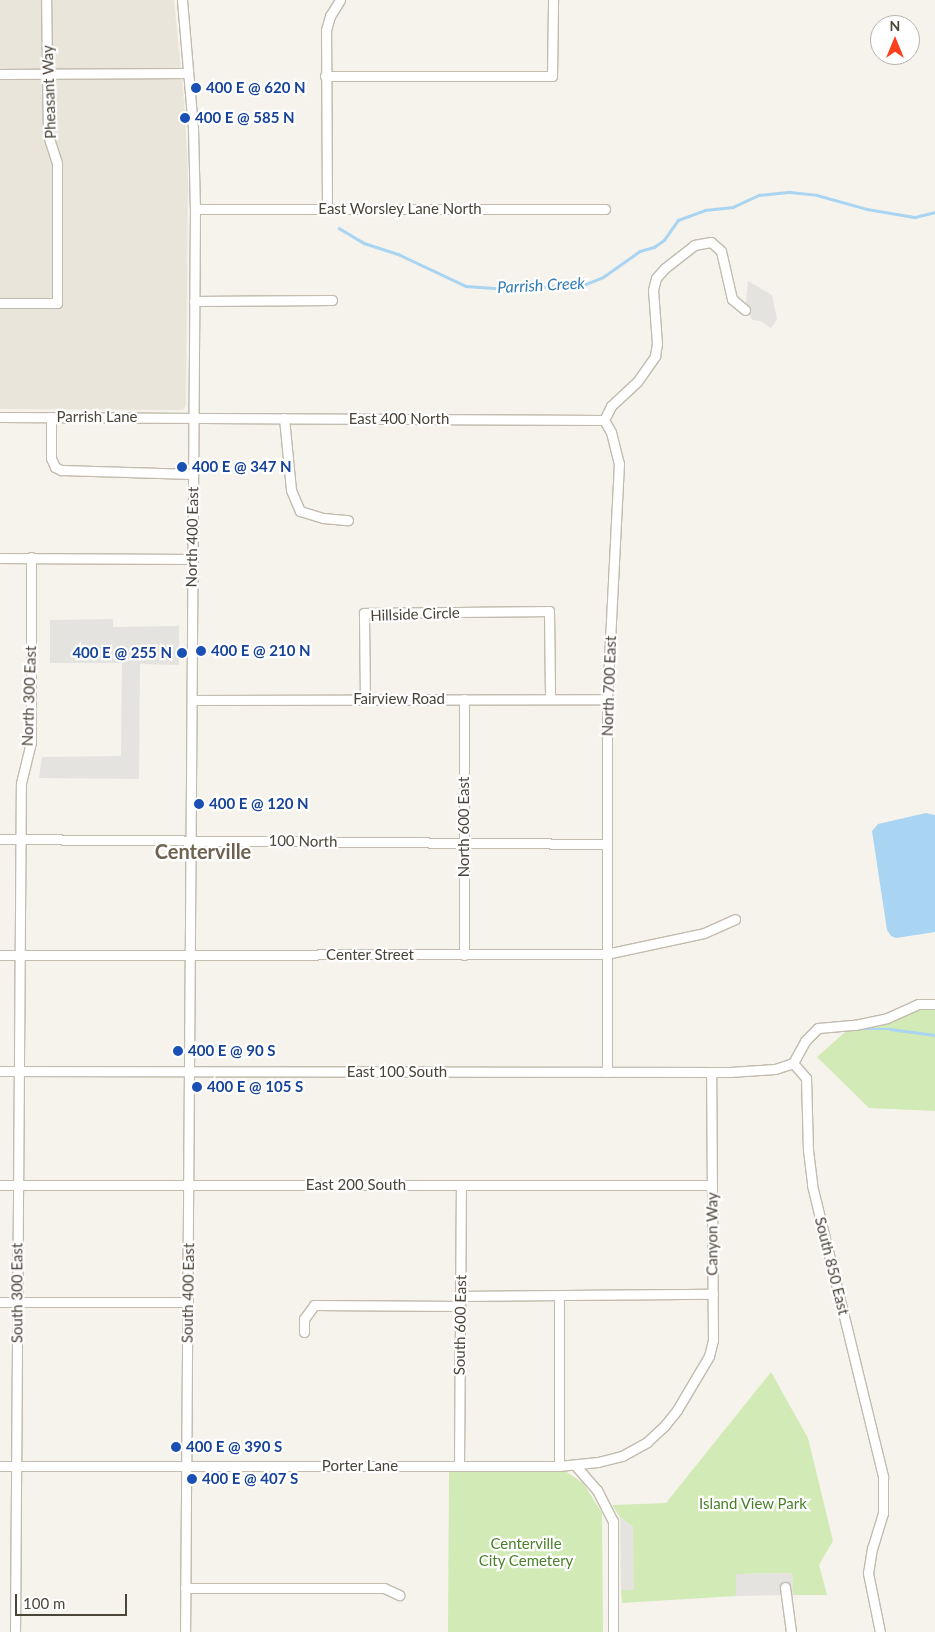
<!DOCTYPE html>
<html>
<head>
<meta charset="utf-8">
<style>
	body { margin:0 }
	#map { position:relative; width:935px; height:1632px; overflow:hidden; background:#f6f3ec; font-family:Lato,sans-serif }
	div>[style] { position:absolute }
	.residential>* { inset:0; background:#eae5da }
	.green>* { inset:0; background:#d2eab5 }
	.parking>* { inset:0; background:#e5e3e0 }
	.water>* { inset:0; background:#a9d4f2 }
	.stream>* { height:2.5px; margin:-1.25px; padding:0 1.25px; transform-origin:1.25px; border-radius:1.25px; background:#a9d4f2 }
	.roads { filter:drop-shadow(1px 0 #c2bbae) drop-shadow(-1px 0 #c2bbae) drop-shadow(0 1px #c2bbae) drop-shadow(0 -1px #c2bbae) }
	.minor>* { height:9px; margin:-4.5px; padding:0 4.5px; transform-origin:4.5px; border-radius:4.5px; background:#fff }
	.dots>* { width:14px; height:14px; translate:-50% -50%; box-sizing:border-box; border:2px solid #fff; border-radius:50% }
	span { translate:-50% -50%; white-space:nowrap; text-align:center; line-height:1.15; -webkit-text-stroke:4.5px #fff; paint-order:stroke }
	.transit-label { font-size:15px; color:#164399; font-weight:700 }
	.left { translate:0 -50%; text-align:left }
	.right { translate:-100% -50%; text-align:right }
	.street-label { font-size:15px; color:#4b4439 }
	.park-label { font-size:15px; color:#4a7f2a }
	.water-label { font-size:16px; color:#2e7ab2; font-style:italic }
	.district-label { font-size:20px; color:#6e6250; font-weight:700 }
	.north { position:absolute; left:870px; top:15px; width:50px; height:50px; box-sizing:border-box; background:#fff; border:1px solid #b7b4b0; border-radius:50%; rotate:0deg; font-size:14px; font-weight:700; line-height:20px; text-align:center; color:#4b4439 }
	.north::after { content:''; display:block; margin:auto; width:18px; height:22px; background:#fc3f1d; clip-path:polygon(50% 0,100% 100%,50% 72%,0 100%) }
	.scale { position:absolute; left:15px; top:1594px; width:112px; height:22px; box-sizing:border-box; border:2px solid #4b4439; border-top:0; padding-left:6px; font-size:15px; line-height:18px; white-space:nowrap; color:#4b4439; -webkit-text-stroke:4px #fff; paint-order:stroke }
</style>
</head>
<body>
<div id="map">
	<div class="residential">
		<i style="clip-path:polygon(0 0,174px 0,185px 112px,188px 181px,186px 405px,183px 410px,0 409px)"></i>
	</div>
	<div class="green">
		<i style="clip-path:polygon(920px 1005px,935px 1008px,935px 1111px,869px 1108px,817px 1057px,853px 1025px)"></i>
		<i style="clip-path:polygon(771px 1372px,808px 1438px,833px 1541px,819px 1565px,827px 1595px,793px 1595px,792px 1573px,736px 1574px,736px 1596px,622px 1603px,621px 1590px,633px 1590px,633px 1527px,620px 1517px,612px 1505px,666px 1503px)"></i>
		<i style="clip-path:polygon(565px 1471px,583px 1483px,602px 1513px,603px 1632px,448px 1632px,449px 1472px)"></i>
	</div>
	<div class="parking">
		<i style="clip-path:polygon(748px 281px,772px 295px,777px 319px,771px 328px,760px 321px,753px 320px,745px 310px)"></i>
		<i style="clip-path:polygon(113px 619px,113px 627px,179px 626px,179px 665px,140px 664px,139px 779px,39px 778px,42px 757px,121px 756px,122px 663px,50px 663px,50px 620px)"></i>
		<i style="clip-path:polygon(620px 1517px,633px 1527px,634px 1590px,621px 1590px)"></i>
		<i style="clip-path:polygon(792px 1573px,793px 1595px,736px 1596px,736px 1574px)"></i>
	</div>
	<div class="water">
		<i style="clip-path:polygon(926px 813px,935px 815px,935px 932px,896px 938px,891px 936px,887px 930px,872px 831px,878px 824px)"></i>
	</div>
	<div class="stream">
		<i style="left:339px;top:228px;width:29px;rotate:31deg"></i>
		<i style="left:364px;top:243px;width:36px;rotate:18deg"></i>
		<i style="left:398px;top:254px;width:75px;rotate:25.2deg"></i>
		<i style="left:466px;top:286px;width:42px;rotate:4.1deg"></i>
		<i style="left:508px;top:289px;width:78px;rotate:-3.7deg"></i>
		<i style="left:586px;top:284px;width:18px;rotate:-22deg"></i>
		<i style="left:603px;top:277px;width:45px;rotate:-35.1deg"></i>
		<i style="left:640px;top:251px;width:15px;rotate:-16deg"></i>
		<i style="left:654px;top:247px;width:12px;rotate:-35deg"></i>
		<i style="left:664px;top:240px;width:24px;rotate:-55deg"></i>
		<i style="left:678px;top:220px;width:29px;rotate:-20deg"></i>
		<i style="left:705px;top:210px;width:28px;rotate:-6deg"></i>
		<i style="left:733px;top:207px;width:29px;rotate:-25deg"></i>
		<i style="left:759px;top:195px;width:31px;rotate:-6deg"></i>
		<i style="left:790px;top:192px;width:27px;rotate:6deg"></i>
		<i style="left:817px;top:195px;width:52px;rotate:15.6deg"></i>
		<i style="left:867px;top:209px;width:49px;rotate:9.5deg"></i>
		<i style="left:915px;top:217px;width:21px;rotate:-14deg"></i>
		<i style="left:859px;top:1029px;width:31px"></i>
		<i style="left:890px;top:1029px;width:45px;rotate:7.6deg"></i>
	</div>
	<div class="roads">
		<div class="minor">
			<i style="left:182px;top:0;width:129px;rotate:85.1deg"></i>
			<i style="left:193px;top:129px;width:80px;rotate:88.6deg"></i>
			<i style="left:195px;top:209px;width:1423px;rotate:90.4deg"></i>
			<i style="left:0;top:74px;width:188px;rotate:-0.3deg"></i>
			<i style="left:325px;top:76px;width:227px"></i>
			<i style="left:552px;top:76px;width:76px;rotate:-89.2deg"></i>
			<i style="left:195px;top:209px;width:410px"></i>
			<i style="left:327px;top:209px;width:179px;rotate:-90.3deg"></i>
			<i style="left:326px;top:30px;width:15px;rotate:-74deg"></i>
			<i style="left:330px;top:16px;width:19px;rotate:-58deg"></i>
			<i style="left:194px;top:301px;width:138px;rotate:-0.4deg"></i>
			<i style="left:0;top:303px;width:57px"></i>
			<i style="left:57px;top:303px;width:140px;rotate:-90deg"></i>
			<i style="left:57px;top:163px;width:28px;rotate:-108deg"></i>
			<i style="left:48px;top:136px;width:136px;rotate:-90.8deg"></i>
			<i style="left:0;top:417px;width:604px;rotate:0.28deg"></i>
			<i style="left:51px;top:417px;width:41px;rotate:90deg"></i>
			<i style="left:51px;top:458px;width:10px;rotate:66deg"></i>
			<i style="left:55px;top:467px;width:7px;rotate:27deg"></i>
			<i style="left:61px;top:470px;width:132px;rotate:1.7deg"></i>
			<i style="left:284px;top:418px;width:72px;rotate:84.4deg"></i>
			<i style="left:291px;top:490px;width:23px;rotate:67deg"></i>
			<i style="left:300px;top:511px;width:24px;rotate:17deg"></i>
			<i style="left:323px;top:518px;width:25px;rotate:5deg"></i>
			<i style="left:604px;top:420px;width:14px;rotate:60deg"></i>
			<i style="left:611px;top:432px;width:32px;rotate:76deg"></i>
			<i style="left:619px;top:463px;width:236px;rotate:92.9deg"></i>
			<i style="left:607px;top:699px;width:373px;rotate:90deg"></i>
			<i style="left:604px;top:420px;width:16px;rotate:-63deg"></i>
			<i style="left:611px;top:406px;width:35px;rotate:-43deg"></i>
			<i style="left:637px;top:382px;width:32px;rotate:-55deg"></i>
			<i style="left:655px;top:356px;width:12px;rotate:-81deg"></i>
			<i style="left:657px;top:344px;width:54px;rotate:-94.2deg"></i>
			<i style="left:653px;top:290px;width:12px;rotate:-76deg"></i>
			<i style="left:656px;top:278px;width:13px;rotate:-48deg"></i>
			<i style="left:665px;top:268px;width:37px;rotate:-38deg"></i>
			<i style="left:694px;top:245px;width:17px;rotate:-10deg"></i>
			<i style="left:711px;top:242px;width:13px;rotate:42deg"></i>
			<i style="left:721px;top:251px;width:49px;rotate:77.1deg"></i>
			<i style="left:732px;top:299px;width:17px;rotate:40deg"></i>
			<i style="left:0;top:558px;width:192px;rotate:0.3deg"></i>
			<i style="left:365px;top:699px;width:86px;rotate:-90.7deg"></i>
			<i style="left:364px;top:613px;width:185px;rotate:-0.6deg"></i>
			<i style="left:549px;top:611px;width:88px;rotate:89.3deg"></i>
			<i style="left:192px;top:700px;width:415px;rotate:-0.1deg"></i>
			<i style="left:0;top:839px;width:606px;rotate:0.47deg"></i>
			<i style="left:0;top:955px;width:606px;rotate:-0.09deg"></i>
			<i style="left:606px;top:954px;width:100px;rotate:-12.1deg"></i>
			<i style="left:704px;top:933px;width:34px;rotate:-24deg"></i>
			<i style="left:464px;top:955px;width:256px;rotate:-90deg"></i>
			<i style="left:793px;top:1063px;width:20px;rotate:49deg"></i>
			<i style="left:806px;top:1078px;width:72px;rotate:88.4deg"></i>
			<i style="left:808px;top:1150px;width:35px;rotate:83deg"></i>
			<i style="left:812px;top:1185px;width:301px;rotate:76.3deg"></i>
			<i style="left:883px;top:1477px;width:36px;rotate:90deg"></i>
			<i style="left:883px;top:1513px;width:37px;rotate:107deg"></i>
			<i style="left:872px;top:1548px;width:25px;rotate:99deg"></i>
			<i style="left:868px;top:1573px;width:60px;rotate:78.5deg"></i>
			<i style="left:793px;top:1063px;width:25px;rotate:-61deg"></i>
			<i style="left:805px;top:1041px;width:18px;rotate:-45deg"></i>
			<i style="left:818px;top:1028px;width:37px;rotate:-5deg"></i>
			<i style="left:855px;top:1025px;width:33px;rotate:-12deg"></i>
			<i style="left:887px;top:1018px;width:34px;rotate:-24deg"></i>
			<i style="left:918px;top:1004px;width:17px"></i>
			<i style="left:0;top:1071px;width:730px;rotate:0.08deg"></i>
			<i style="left:730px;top:1072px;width:45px;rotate:-3.8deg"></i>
			<i style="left:775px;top:1069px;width:19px;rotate:-18deg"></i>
			<i style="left:0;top:1185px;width:712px"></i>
			<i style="left:460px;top:1296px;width:253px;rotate:-0.5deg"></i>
			<i style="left:0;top:1302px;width:188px"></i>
			<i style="left:304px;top:1332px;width:13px;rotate:-90deg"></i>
			<i style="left:304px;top:1319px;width:17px;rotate:-54deg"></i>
			<i style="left:314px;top:1305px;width:146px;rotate:0.4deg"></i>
			<i style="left:459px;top:1465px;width:280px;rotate:-89.6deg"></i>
			<i style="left:575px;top:1465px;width:33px;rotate:49deg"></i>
			<i style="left:597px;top:1490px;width:35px;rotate:63deg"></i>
			<i style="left:613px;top:1521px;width:111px;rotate:90deg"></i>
			<i style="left:0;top:1466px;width:559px"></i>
			<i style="left:559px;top:1466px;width:39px;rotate:-6deg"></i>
			<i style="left:598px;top:1462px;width:25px;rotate:-14deg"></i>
			<i style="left:622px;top:1456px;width:29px;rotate:-29deg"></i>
			<i style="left:647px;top:1442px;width:25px;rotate:-43deg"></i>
			<i style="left:665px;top:1425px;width:19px;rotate:-51deg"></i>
			<i style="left:677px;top:1410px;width:63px;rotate:-59.3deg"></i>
			<i style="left:709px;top:1356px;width:16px;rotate:-76deg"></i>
			<i style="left:713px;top:1340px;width:268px;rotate:-90.4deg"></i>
			<i style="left:559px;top:1466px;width:171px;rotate:-90deg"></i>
			<i style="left:785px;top:1587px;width:45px;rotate:82.4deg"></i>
			<i style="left:185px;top:1588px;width:199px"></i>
			<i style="left:384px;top:1588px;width:17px;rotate:25deg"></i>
			<i style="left:15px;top:1632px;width:849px;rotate:-89.6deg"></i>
			<i style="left:21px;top:783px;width:42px;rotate:-76.3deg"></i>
			<i style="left:31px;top:742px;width:185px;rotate:-90deg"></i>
		</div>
	</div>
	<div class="dots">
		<i style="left:196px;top:88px;background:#1a4fb4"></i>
		<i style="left:185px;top:118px;background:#1a4fb4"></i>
		<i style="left:182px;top:467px;background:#1a4fb4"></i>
		<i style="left:201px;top:651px;background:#1a4fb4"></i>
		<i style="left:182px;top:653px;background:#1a4fb4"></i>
		<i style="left:199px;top:804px;background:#1a4fb4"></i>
		<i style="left:178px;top:1051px;background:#1a4fb4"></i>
		<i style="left:197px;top:1087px;background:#1a4fb4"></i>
		<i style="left:176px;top:1447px;background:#1a4fb4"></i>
		<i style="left:192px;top:1479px;background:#1a4fb4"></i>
	</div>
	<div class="transit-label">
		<span class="left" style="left:206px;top:88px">400 E @ 620 N</span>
		<span class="left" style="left:195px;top:118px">400 E @ 585 N</span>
		<span class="left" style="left:192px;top:467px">400 E @ 347 N</span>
		<span class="left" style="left:211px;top:651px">400 E @ 210 N</span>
		<span class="right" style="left:172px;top:653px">400 E @ 255 N</span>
		<span class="left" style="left:209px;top:804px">400 E @ 120 N</span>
		<span class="left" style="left:188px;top:1051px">400 E @ 90 S</span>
		<span class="left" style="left:207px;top:1087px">400 E @ 105 S</span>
		<span class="left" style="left:186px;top:1447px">400 E @ 390 S</span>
		<span class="left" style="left:202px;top:1479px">400 E @ 407 S</span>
	</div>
	<div class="street-label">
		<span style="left:49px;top:92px;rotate:-92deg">Pheasant Way</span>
		<span style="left:400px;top:209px">East Worsley Lane North</span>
		<span style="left:97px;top:417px">Parrish Lane</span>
		<span style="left:399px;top:419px">East 400 North</span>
		<span style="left:192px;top:537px;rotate:-89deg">North 400 East</span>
		<span style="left:415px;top:614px;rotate:-2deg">Hillside Circle</span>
		<span style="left:609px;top:686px;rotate:-88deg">North 700 East</span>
		<span style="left:29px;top:696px;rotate:-88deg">North 300 East</span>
		<span style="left:399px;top:699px">Fairview Road</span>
		<span style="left:464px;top:827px;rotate:-90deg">North 600 East</span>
		<span style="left:303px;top:841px;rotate:1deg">100 North</span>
		<span style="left:370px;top:955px">Center Street</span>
		<span style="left:397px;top:1072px">East 100 South</span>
		<span style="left:356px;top:1185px">East 200 South</span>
		<span style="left:712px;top:1234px;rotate:-90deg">Canyon Way</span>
		<span style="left:832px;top:1266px;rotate:76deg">South 850 East</span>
		<span style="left:17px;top:1293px;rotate:-90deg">South 300 East</span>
		<span style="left:188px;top:1293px;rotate:-89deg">South 400 East</span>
		<span style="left:460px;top:1325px;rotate:-89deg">South 600 East</span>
		<span style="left:360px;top:1466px">Porter Lane</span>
	</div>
	<div class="park-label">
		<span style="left:753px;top:1504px">Island View Park</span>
		<span style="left:526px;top:1552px">Centerville<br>City Cemetery</span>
	</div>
	<div class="water-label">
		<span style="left:541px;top:285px;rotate:-3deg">Parrish Creek</span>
	</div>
	<div class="district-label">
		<span style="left:203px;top:851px">Centerville</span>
	</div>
	<div class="north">N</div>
	<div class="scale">100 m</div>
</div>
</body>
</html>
